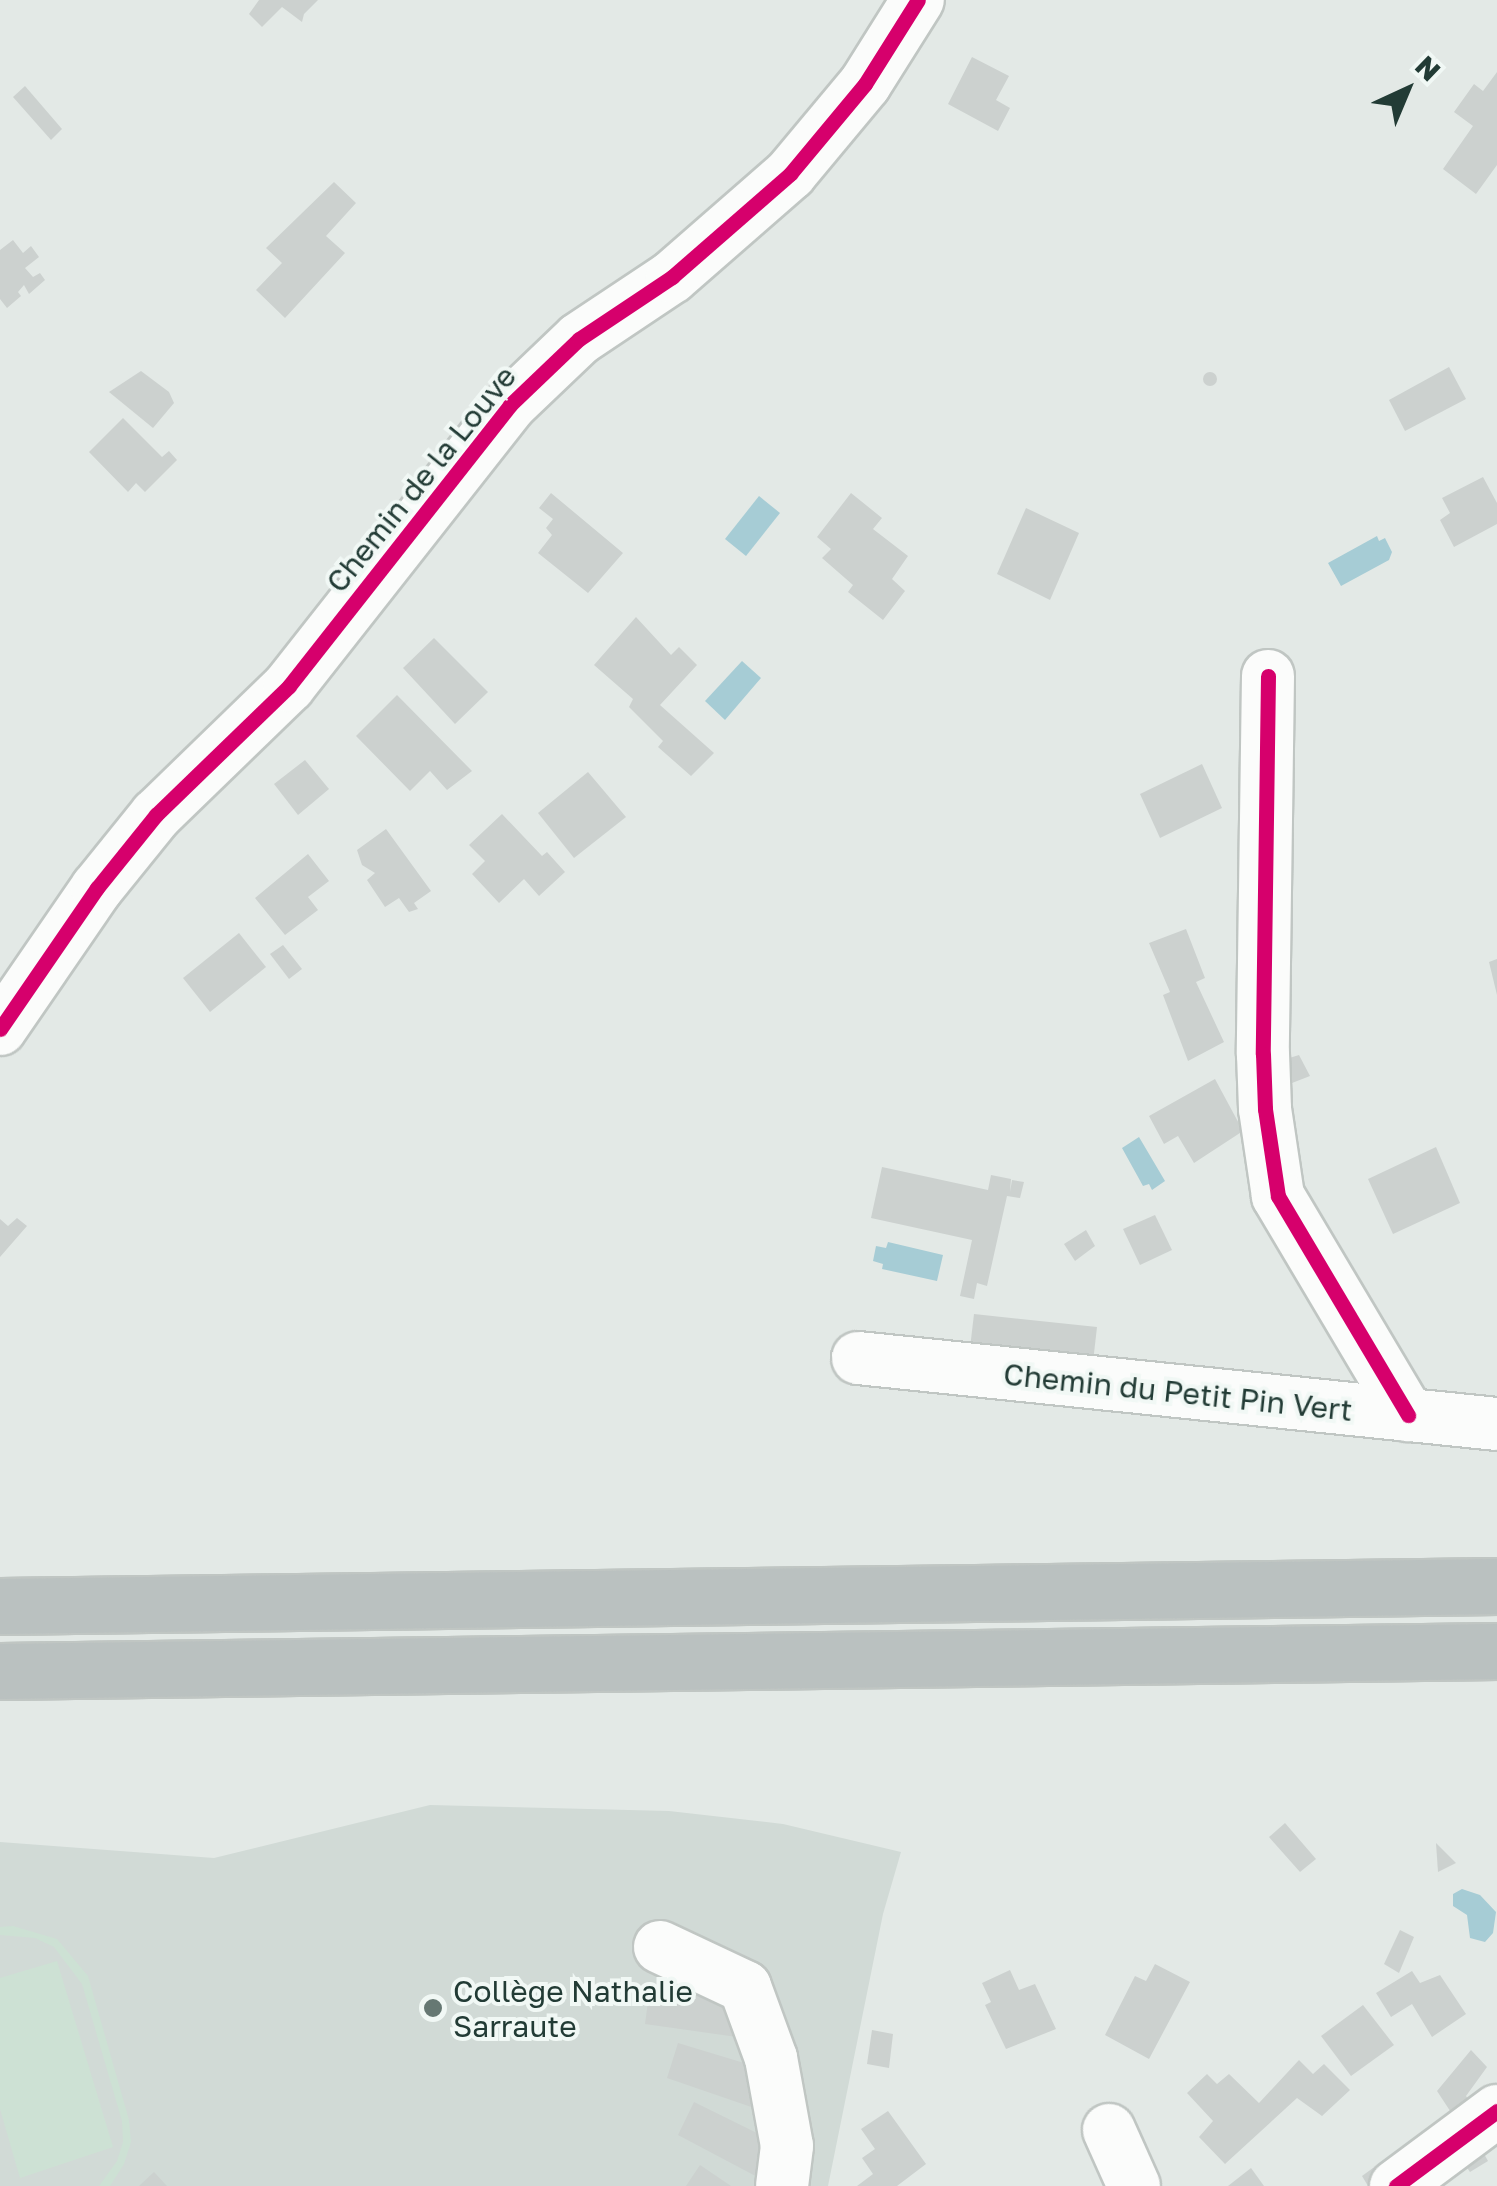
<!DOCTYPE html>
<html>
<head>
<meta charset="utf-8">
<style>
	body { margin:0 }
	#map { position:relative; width:1497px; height:2186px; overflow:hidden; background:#e3e9e6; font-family:"Golos Text",sans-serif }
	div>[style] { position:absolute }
	.built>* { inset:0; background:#d1dad6 }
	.green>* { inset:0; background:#cde1d4 }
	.water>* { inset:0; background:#a6ccd5 }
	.building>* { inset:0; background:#ccd1cf }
	.round { border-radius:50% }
	.roads { filter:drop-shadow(2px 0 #c0c6c3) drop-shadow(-2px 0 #c0c6c3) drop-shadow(0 2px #c0c6c3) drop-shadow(0 -2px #c0c6c3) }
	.minor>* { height:52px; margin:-26px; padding:0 26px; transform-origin:26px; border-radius:26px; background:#fbfcfb }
	.highway>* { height:55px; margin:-27.5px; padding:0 27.5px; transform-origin:27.5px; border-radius:27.5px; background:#bac1c0 }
	.cycleway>* { height:15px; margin:-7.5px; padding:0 7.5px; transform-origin:7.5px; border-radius:7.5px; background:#d6006c }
	.dots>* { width:28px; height:28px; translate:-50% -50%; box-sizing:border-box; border:5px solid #f1f8f5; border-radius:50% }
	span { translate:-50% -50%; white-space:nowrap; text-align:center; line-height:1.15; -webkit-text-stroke:8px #f1f8f5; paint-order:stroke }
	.street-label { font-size:30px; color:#223b35 }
	.poi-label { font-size:30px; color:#223b35 }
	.left { translate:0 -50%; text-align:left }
	.north { position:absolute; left:1357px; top:40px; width:100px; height:100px; -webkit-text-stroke:8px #f1f8f5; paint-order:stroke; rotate:44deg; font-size:28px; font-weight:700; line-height:40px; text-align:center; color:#223b35 }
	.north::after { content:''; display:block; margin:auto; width:35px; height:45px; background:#223b35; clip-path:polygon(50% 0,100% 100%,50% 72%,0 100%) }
</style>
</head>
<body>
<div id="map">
	<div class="built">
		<i style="clip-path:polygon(430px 1805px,669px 1811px,783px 1824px,901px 1852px,883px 1914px,828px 2186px,0 2186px,0 1842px,214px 1858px)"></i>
	</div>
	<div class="green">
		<i style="clip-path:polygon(13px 1926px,57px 1939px,88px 1976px,129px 2120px,131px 2142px,124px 2164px,110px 2186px,99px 2186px,117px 2161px,123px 2142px,122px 2121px,82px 1984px,54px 1947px,35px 1938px,0 1935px,0 1927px)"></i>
		<i style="clip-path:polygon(57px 1961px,113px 2147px,20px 2178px,0 2109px,0 1978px)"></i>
	</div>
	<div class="water">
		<i style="clip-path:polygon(759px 496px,780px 513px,746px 556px,725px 539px)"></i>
		<i style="clip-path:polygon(1377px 536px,1379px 541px,1385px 538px,1392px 552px,1389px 560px,1341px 586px,1328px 563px)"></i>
		<i style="clip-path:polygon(742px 661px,761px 678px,725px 720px,705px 701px)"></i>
		<i style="clip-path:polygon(1139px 1137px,1165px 1181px,1152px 1190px,1149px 1184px,1143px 1186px,1122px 1148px)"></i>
		<i style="clip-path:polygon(888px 1242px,943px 1255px,937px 1281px,882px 1269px,883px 1264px,873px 1261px,876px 1246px,886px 1248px)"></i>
		<i style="clip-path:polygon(1462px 1889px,1480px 1895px,1496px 1912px,1493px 1933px,1485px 1942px,1470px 1938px,1467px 1915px,1453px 1906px,1453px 1894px)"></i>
	</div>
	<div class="building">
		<i style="clip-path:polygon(259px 0,318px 0,304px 14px,302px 22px,282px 7px,262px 27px,249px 14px)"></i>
		<i style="clip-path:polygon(972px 57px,1009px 76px,996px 100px,1010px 108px,998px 131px,948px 104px)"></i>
		<i style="clip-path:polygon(1497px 72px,1497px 165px,1476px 194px,1443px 169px,1473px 126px,1454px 112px,1474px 84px,1483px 91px)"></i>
		<i style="clip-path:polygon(25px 86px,62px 129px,51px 140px,13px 97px)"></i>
		<i style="clip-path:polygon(334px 182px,356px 203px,326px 236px,345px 253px,285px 318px,256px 290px,282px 263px,266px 248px)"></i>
		<i style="clip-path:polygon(13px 240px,23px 253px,31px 246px,39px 257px,25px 268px,33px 277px,40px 273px,45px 280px,29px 294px,24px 285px,18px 292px,21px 296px,7px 308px,0 299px,0 250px)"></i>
		<i style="clip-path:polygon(1449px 367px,1466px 399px,1405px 431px,1389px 400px)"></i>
		<i style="clip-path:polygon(141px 371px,169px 392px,174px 403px,153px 428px,109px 392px)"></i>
		<i class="round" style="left:1203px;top:372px;width:14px;height:14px"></i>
		<i style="clip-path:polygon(123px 418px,162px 457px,169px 451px,177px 460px,145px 492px,136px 483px,128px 492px,89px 452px)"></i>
		<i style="clip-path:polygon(1483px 477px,1497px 503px,1497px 524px,1454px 547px,1440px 520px,1450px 513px,1442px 498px)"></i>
		<i style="clip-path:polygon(551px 493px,623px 553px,588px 593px,538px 553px,552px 535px,546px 528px,553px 519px,539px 508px)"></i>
		<i style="clip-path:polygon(851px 493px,882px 518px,873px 529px,908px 556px,892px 579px,905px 591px,883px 620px,848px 592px,853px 585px,822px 558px,831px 549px,817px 537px)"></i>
		<i style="clip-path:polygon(1026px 508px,1079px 533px,1050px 600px,997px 574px)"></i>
		<i style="clip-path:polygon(636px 617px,671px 655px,679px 647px,697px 665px,660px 705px,714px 753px,691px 776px,658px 747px,663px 741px,629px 707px,633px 699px,594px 665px)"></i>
		<i style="clip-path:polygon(434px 638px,488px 692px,455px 724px,403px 668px)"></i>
		<i style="clip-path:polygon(397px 695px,472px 771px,447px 790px,430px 771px,410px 791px,356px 736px)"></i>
		<i style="clip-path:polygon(305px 760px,329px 789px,298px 815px,274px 784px)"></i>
		<i style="clip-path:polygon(1202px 764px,1222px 808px,1160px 838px,1140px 794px)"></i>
		<i style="clip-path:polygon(588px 772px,626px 817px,574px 858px,538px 813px)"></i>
		<i style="clip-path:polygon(502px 814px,542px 856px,547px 852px,565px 872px,539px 896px,524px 879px,499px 903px,472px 874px,485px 861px,469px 845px)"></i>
		<i style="clip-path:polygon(386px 829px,431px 891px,414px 903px,418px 909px,409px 912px,399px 898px,385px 907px,367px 880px,375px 873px,362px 865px,357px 850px)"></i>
		<i style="clip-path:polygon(308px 854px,329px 881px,308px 897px,318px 910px,285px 935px,255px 898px)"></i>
		<i style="clip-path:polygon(1186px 929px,1205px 978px,1196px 982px,1224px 1042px,1188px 1061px,1163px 995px,1170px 992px,1149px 943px)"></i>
		<i style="clip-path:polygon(239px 933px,266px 967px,210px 1012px,183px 978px)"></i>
		<i style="clip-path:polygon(283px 945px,302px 969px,289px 979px,270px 954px)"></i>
		<i style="clip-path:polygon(1497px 959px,1497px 995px,1489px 962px)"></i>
		<i style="clip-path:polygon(1299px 1055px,1310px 1076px,1292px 1083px,1283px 1060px)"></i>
		<i style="clip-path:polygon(1215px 1079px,1243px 1131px,1194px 1163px,1178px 1136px,1164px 1144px,1149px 1116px)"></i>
		<i style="clip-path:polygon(1436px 1147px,1460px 1203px,1393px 1234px,1368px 1179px)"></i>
		<i style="clip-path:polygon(882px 1167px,988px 1190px,991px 1175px,1011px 1179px,1010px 1192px,1012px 1180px,1024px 1182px,1020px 1198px,1007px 1196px,987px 1286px,977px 1283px,974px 1299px,960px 1296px,972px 1240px,871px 1218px)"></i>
		<i style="clip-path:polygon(1155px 1215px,1172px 1250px,1140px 1265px,1123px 1229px)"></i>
		<i style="clip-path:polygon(17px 1218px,27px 1226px,0 1257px,0 1219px,8px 1226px)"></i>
		<i style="clip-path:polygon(1086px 1230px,1095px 1246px,1075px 1261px,1064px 1244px)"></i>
		<i style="clip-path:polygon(974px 1314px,1097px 1327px,1093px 1362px,970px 1348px)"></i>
		<i style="clip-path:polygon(1285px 1823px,1316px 1859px,1300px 1872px,1269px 1837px)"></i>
		<i style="clip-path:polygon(1436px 1843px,1456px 1863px,1438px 1872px)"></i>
		<i style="clip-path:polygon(1400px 1930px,1414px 1937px,1399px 1973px,1384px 1964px)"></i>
		<i style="clip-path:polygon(1155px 1964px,1190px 1982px,1149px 2059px,1105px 2035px,1135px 1976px,1146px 1981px)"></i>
		<i style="clip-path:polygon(1010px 1970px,1019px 1990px,1035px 1984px,1056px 2029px,1006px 2049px,985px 2005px,991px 2002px,982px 1983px)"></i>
		<i style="clip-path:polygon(1412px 1971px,1420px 1983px,1440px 1975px,1466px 2014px,1432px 2037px,1412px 2004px,1391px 2017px,1376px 1993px)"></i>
		<i style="clip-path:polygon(650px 1987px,730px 1996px,727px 2016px,746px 2018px,744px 2038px,645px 2024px)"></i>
		<i style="clip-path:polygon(1363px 2005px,1394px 2045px,1351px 2076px,1321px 2036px)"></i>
		<i style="clip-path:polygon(872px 2030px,893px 2034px,889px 2068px,867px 2064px)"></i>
		<i style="clip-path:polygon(678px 2043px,754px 2066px,749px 2085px,767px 2090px,760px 2110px,667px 2078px)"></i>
		<i style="clip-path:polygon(1471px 2050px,1487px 2067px,1466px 2096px,1476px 2110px,1458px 2123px,1437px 2091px)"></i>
		<i style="clip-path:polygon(1299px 2060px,1313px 2074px,1324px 2064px,1350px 2090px,1322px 2116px,1297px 2098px,1225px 2164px,1199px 2137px,1213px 2121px,1187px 2093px,1207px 2074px,1217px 2084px,1229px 2074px,1259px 2103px)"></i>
		<i style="clip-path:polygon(694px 2102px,765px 2137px,758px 2154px,774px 2162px,765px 2181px,678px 2135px)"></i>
		<i style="clip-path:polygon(888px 2111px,926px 2164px,897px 2186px,857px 2186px,873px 2174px,862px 2158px,875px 2149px,861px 2129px)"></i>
		<i style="clip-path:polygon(1474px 2136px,1488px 2161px,1470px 2172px,1455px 2150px)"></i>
		<i style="clip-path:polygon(1395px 2152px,1404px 2164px,1376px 2186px,1368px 2186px,1362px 2176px)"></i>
		<i style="clip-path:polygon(700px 2165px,731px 2186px,686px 2186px)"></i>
		<i style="clip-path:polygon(1251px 2168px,1264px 2186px,1228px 2186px)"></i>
		<i style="clip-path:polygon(154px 2172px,167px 2186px,139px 2186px)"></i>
	</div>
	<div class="roads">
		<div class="minor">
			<i style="left:1268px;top:676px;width:378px;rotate:90.8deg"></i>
			<i style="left:1263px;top:1054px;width:55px;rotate:87.9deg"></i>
			<i style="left:1265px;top:1109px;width:88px;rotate:81.5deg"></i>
			<i style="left:1278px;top:1196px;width:255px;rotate:59.3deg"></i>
			<i style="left:0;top:1029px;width:171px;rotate:-55.5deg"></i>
			<i style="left:97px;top:888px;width:94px;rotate:-51.1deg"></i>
			<i style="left:156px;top:815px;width:185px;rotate:-44.1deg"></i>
			<i style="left:289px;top:686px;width:357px;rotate:-51.8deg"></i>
			<i style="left:510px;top:405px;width:95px;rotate:-43.7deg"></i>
			<i style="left:579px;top:339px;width:112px;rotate:-33.7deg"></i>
			<i style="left:672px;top:277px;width:157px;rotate:-41.1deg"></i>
			<i style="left:790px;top:174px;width:117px;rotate:-50.2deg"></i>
			<i style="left:865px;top:84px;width:99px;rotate:-57.8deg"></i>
			<i style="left:858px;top:1358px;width:642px;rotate:5.9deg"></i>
			<i style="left:660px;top:1947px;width:94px;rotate:25.2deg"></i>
			<i style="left:745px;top:1987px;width:76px;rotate:69.9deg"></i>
			<i style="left:771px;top:2058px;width:89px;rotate:79.7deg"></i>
			<i style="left:787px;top:2146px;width:40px;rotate:97.1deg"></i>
			<i style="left:1109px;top:2130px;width:61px;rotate:65.9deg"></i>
			<i style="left:1396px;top:2186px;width:126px;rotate:-36.6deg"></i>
		</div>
		<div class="highway">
			<i style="left:0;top:1606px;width:1497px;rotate:-0.77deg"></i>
			<i style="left:0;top:1671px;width:1497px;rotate:-0.77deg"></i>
		</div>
	</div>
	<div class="cycleway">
		<i style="left:1268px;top:676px;width:378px;rotate:90.8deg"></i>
		<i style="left:1263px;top:1054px;width:55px;rotate:87.9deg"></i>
		<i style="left:1265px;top:1109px;width:88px;rotate:81.5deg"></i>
		<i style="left:1278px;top:1196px;width:255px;rotate:59.3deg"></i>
		<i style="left:0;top:1029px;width:171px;rotate:-55.5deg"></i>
		<i style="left:97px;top:888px;width:94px;rotate:-51.1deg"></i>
		<i style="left:156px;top:815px;width:185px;rotate:-44.1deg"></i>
		<i style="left:289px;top:686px;width:357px;rotate:-51.8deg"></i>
		<i style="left:510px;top:405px;width:95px;rotate:-43.7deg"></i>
		<i style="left:579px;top:339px;width:112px;rotate:-33.7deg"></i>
		<i style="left:672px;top:277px;width:157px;rotate:-41.1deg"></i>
		<i style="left:790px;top:174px;width:117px;rotate:-50.2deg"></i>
		<i style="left:865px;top:84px;width:99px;rotate:-57.8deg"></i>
		<i style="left:1396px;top:2186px;width:126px;rotate:-36.6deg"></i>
	</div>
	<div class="dots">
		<i style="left:433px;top:2008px;background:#667873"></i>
	</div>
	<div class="street-label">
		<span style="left:421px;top:479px;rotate:-51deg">Chemin de la Louve</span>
		<span style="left:1178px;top:1392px;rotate:6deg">Chemin du Petit Pin Vert</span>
	</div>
	<div class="poi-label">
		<span class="left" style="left:453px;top:2008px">Collège Nathalie<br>Sarraute</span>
	</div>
	<div class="north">N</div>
</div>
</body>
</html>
